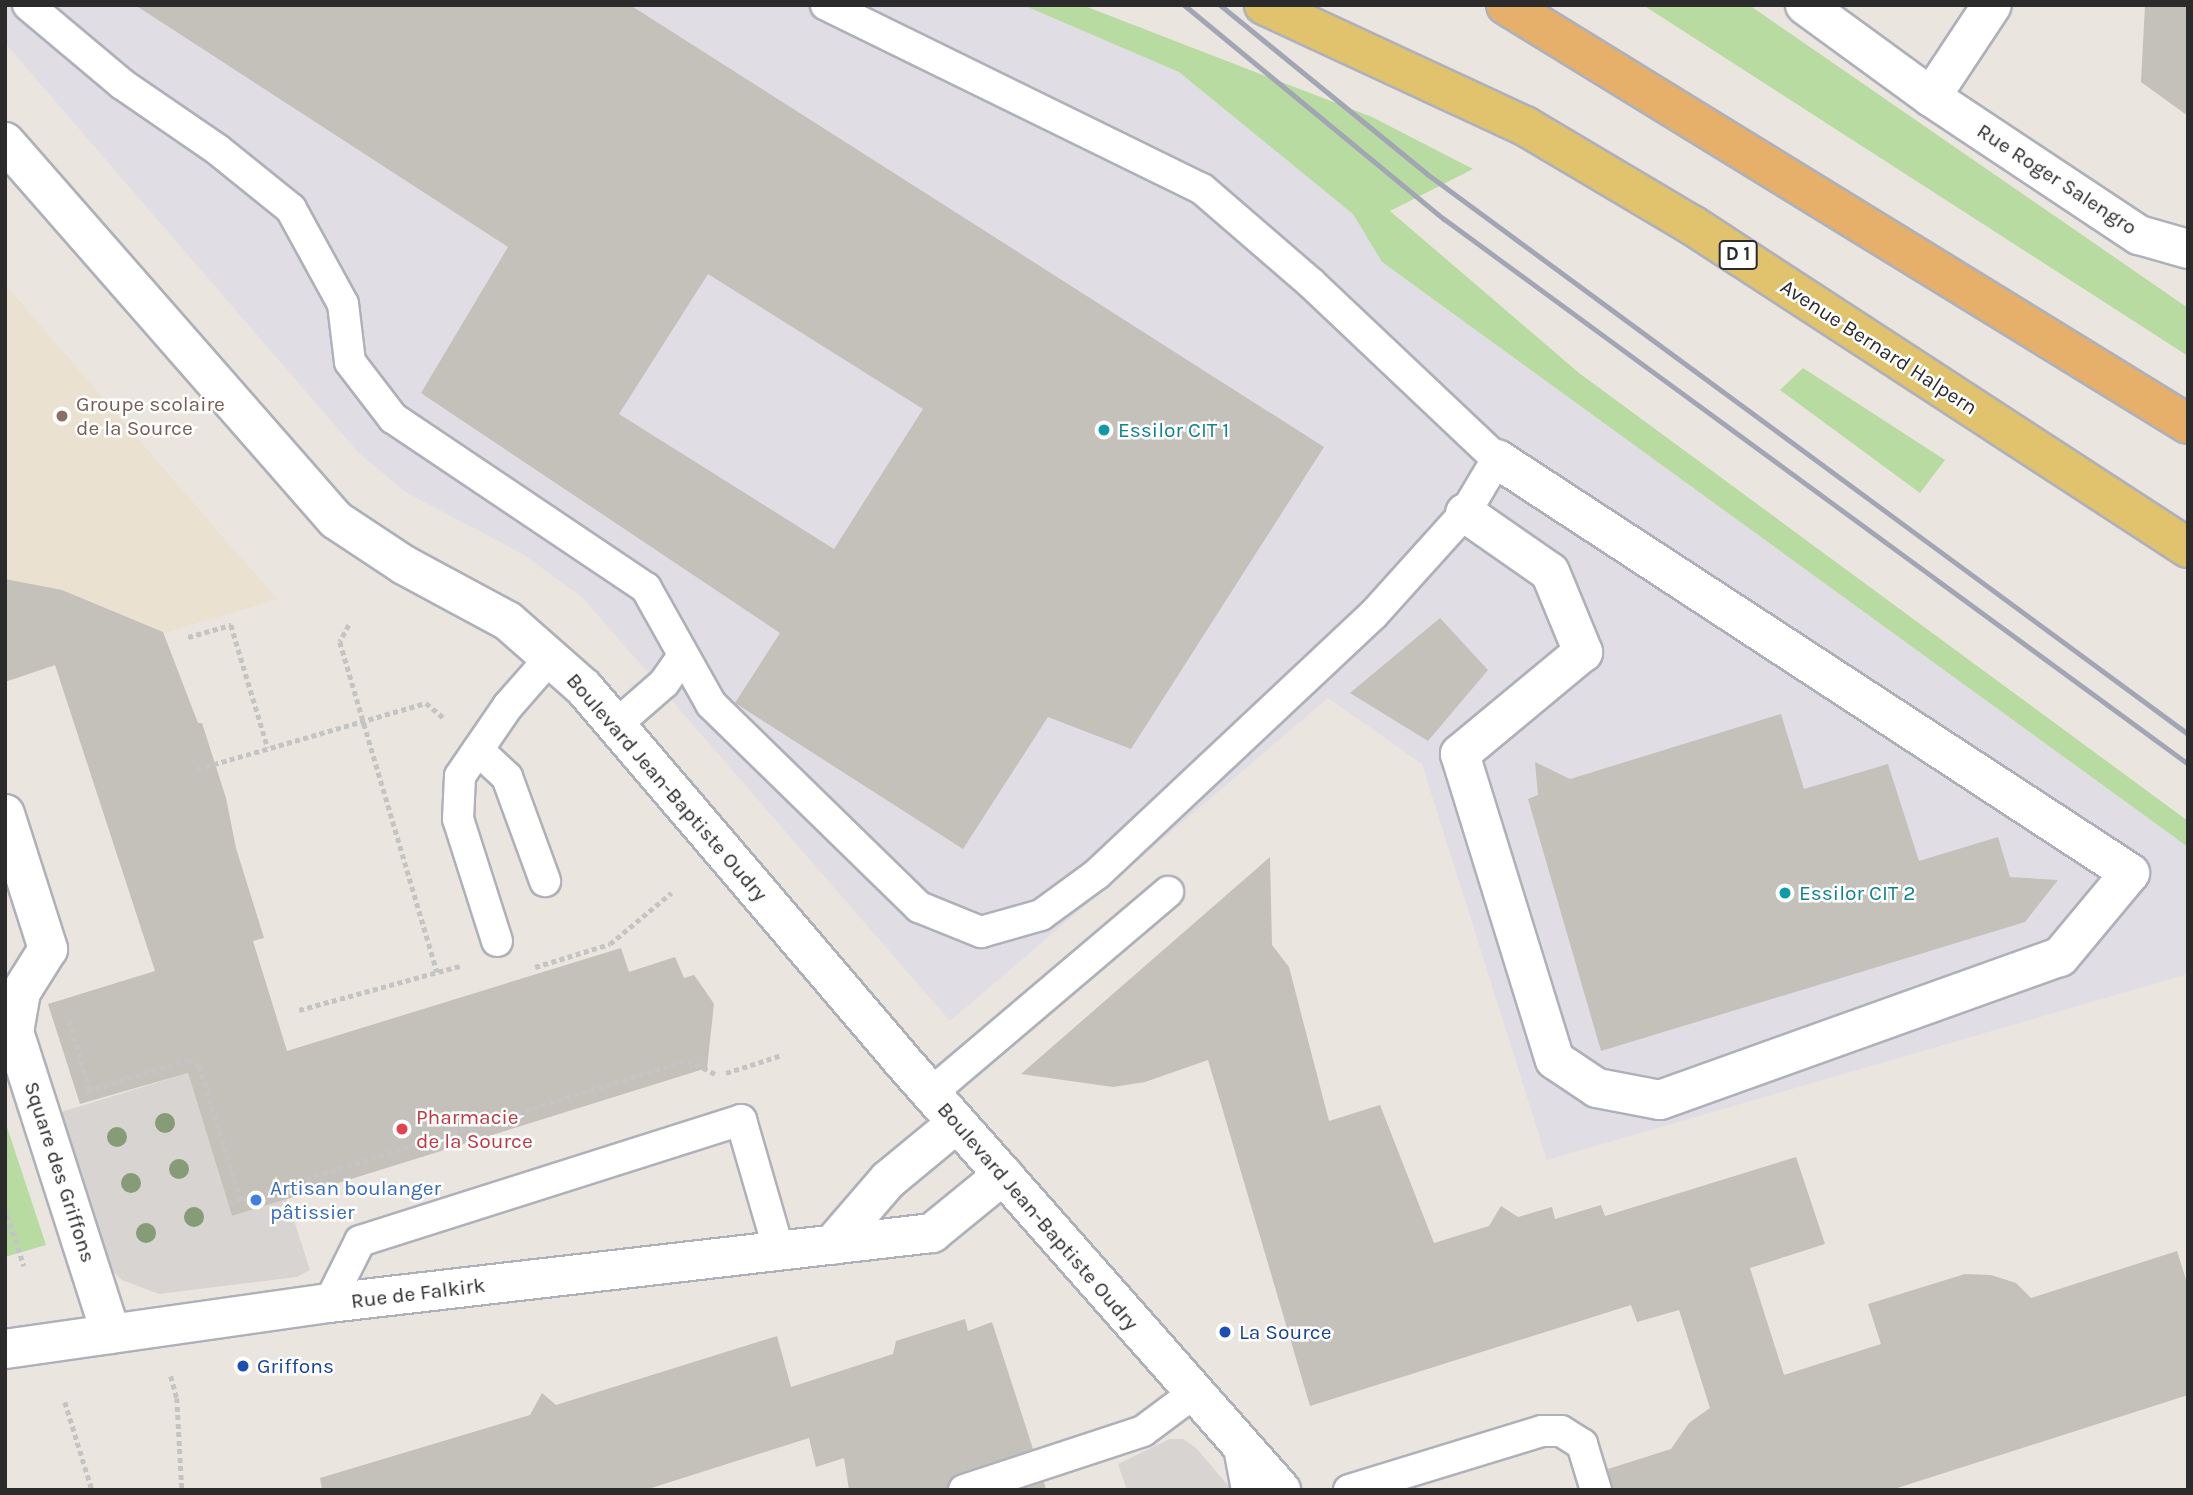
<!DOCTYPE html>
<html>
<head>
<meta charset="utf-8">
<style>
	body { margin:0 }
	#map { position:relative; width:2193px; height:1495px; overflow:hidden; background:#ebe5df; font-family:Karla,sans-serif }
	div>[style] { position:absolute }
	.industrial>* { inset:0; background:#e0dee4 }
	.education>* { inset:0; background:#ebe1d0 }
	.green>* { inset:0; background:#b7dba1 }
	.plaza>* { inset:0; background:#d8d4d1 }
	.building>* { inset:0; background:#c4c0ba }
	.path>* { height:4.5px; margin-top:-2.25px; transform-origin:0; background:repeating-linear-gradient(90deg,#c4c4c4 0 5px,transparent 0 8.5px) }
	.roads { filter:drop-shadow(2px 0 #afb1ba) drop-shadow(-2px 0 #afb1ba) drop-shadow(0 2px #afb1ba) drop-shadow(0 -2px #afb1ba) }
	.service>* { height:30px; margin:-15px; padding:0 15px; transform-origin:15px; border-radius:15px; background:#fff }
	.minor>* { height:38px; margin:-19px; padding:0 19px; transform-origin:19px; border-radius:19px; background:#fff }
	.tertiary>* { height:38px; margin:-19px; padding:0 19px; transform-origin:19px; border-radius:19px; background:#fff }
	.primary>* { height:38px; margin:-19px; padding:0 19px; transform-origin:19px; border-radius:19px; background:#e1c26d }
	.trunk>* { height:38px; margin:-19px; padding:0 19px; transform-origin:19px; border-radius:19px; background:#e6af6a }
	.rail>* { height:5px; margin:-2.5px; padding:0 2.5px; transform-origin:2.5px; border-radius:2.5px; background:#a2a5b3 }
	.trees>* { width:20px; height:20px; margin:-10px; border-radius:50%; background:#859c77 }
	.dots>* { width:19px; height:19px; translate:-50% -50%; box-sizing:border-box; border:4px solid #fff; border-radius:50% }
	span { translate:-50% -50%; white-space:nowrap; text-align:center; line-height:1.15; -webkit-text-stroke:5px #fff; paint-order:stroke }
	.shield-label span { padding:2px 5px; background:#fff; border:2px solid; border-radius:5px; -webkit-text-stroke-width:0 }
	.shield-label { font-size:19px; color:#2b2b2b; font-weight:700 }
	.street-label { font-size:21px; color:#2b2b2b }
	.education-label { font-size:21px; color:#785e54 }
	.left { translate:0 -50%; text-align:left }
	.culture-label { font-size:21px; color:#0d838f }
	.health-label { font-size:21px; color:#be3a42 }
	.shop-label { font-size:21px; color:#366cbe }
	.transit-label { font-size:21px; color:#164399 }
	.frame { position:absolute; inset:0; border:7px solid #2b2b2b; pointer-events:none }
</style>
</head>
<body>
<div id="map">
	<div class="industrial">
		<i style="clip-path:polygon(5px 5px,1051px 5px,1179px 72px,1354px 214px,1382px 262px,2188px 847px,2188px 974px,1547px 1160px,1422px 764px,1328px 698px,950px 1021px,582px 597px,521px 553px,405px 492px,358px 452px,5px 43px)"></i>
	</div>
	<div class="education">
		<i style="clip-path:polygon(5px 284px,233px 549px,278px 599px,5px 681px)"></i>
	</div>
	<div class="green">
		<i style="clip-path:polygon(1023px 5px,1082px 5px,1372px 117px,1473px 169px,1390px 211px,1579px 373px,2188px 821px,2188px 847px,1382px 262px,1353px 214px,1179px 72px)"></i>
		<i style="clip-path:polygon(1643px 5px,1749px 5px,2188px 308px,2188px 356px)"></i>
		<i style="clip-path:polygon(1803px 368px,1945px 460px,1920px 493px,1780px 390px)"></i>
		<i style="clip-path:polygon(5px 1121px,46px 1245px,5px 1257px)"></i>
	</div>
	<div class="plaza">
		<i style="clip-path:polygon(188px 1073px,232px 1216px,287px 1199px,310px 1270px,297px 1277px,159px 1294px,122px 1280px,108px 1267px,58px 1113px)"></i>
		<i style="clip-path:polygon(1169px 1439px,1183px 1439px,1196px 1448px,1232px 1490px,1127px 1490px,1118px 1464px)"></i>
	</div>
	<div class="building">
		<i style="clip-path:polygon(evenodd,135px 5px,630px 5px,1324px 447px,1131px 749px,1048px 717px,963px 849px,735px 703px,780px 633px,421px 393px,508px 247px,135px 5px,708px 274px,923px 409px,834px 549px,619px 414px,708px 274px)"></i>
		<i style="clip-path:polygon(2145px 5px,2188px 5px,2188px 116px,2141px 82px)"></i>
		<i style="clip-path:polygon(5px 579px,62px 590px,163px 632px,198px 723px,202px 723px,226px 798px,236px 848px,264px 938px,253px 941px,287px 1051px,621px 948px,629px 972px,675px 957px,684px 978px,694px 975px,706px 992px,714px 1004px,707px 1068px,232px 1216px,188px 1073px,80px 1104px,48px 1004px,155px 971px,55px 665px,5px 682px)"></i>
		<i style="clip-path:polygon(1440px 618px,1488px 670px,1428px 741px,1350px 693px)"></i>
		<i style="clip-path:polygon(1781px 714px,1804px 789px,1888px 764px,1919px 861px,1998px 837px,2010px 877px,2058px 880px,2025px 922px,1601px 1051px,1528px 799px,1538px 795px,1535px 762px,1570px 779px)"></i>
		<i style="clip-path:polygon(1270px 857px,1272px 945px,1289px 967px,1329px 1121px,1380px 1105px,1434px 1243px,1489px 1226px,1501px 1206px,1518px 1217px,1552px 1207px,1555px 1219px,1601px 1205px,1605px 1216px,1796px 1157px,1825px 1244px,1750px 1268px,1784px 1375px,1881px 1344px,1868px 1304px,1965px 1274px,1991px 1275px,2016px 1283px,2031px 1298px,2177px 1251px,2188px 1286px,2188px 1395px,1891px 1490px,1613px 1490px,1608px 1469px,1671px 1449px,1689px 1423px,1710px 1408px,1679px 1310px,1637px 1322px,1631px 1305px,1310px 1406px,1208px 1060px,1145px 1082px,1113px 1087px,1021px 1074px)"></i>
		<i style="clip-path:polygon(965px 1319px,968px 1331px,992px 1322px,1033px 1449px,958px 1474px,947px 1490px,849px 1490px,844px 1458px,816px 1467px,809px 1438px,645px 1490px,322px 1490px,320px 1478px,530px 1415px,542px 1393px,556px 1405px,777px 1336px,791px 1387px,893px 1354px,896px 1341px)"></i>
		<i style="clip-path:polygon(1044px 1482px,1046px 1490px,1021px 1490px)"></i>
	</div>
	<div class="path">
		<i style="left:349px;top:625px;width:19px;rotate:118deg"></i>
		<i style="left:340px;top:642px;width:344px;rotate:73.6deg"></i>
		<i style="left:188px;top:637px;width:45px;rotate:-15.6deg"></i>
		<i style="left:231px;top:625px;width:128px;rotate:73.3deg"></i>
		<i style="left:197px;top:769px;width:238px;rotate:-16.1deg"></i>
		<i style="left:426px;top:703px;width:23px;rotate:40deg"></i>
		<i style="left:535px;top:967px;width:78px;rotate:-17deg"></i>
		<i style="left:610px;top:944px;width:80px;rotate:-39.9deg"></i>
		<i style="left:299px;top:1010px;width:167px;rotate:-15.3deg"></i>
		<i style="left:69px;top:1020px;width:73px;rotate:73.3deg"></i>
		<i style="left:726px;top:1073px;width:59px;rotate:-17.8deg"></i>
		<i style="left:87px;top:1091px;width:106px;rotate:-17.1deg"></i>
		<i style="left:188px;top:1060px;width:13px;rotate:29deg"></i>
		<i style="left:199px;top:1066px;width:139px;rotate:72.5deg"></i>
		<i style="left:241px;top:1199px;width:468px;rotate:-17.3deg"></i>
		<i style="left:688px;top:1060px;width:34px;rotate:27deg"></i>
		<i style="left:228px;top:1203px;width:14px;rotate:-17deg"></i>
		<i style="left:5px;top:1207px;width:62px;rotate:72.1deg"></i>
		<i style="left:171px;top:1376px;width:23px;rotate:75deg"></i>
		<i style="left:177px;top:1398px;width:92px;rotate:86.9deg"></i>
		<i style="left:65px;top:1402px;width:92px;rotate:72.9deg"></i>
	</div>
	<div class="roads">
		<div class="service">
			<i style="left:28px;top:5px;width:123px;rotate:40deg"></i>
			<i style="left:122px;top:84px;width:116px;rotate:34.5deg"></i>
			<i style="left:218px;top:150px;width:94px;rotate:38.9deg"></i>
			<i style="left:291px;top:209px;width:108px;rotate:61.3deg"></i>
			<i style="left:343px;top:304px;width:58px;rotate:83.1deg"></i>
			<i style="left:350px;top:362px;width:71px;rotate:52.5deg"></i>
			<i style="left:393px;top:418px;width:305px;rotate:33.9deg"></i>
			<i style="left:646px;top:588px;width:133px;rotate:60.7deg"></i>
			<i style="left:711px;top:704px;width:291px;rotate:44.3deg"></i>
			<i style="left:919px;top:907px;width:67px;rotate:22deg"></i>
			<i style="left:981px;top:932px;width:62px;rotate:-15.8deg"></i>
			<i style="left:1041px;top:915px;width:69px;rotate:-36.2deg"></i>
			<i style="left:1097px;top:874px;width:378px;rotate:-43.2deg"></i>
			<i style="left:1373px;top:615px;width:137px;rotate:-48deg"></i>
			<i style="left:1465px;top:513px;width:63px;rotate:-59.3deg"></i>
			<i style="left:1497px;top:459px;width:256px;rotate:-136.6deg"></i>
			<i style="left:1311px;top:283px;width:144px;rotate:-139.2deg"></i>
			<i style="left:1202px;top:189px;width:419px;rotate:-153.9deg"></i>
			<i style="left:617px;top:724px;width:62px;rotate:-41.1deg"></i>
			<i style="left:664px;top:683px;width:33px;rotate:-55deg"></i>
			<i style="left:478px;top:750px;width:40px;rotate:43deg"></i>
			<i style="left:507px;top:777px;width:111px;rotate:69.9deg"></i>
			<i style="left:497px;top:941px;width:128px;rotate:-107.7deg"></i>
			<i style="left:458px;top:819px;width:43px;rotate:-87.3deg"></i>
			<i style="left:460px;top:776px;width:85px;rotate:-55.6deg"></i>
			<i style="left:508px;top:706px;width:65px;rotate:-48.7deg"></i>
			<i style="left:931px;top:1093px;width:311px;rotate:-40.3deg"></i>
			<i style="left:329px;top:1303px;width:69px;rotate:-63.4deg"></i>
			<i style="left:360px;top:1241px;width:400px;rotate:-17.6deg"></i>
			<i style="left:741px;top:1120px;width:136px;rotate:73.8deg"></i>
			<i style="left:1238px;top:1442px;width:49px;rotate:79.4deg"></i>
			<i style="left:964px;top:1490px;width:188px;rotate:-18.2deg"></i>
			<i style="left:1143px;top:1431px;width:64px;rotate:-36.7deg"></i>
			<i style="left:1349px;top:1490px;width:202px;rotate:-17deg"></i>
			<i style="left:1542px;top:1431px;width:19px"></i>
			<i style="left:1561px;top:1431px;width:25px;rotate:32deg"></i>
			<i style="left:1582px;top:1444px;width:48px;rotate:73.1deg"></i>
		</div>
		<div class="minor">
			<i style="left:1805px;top:5px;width:156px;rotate:36.1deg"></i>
			<i style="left:1931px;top:97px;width:250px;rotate:33.6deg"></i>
			<i style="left:2139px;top:235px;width:51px;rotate:15.9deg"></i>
			<i style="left:1931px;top:97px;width:110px;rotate:-56.5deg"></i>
			<i style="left:1465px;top:513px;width:103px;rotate:34.8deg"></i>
			<i style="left:1550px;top:572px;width:87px;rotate:67.6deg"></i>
			<i style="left:1583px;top:652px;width:160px;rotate:140.3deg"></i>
			<i style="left:1460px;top:754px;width:320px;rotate:72.8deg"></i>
			<i style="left:1555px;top:1060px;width:50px;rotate:33.7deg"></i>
			<i style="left:1597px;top:1088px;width:64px;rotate:10.8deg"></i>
			<i style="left:1660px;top:1100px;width:425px;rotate:-19.7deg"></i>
			<i style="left:2060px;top:957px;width:109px;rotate:-50.2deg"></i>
			<i style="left:2130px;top:873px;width:756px;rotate:-146.81deg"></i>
			<i style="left:5px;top:814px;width:142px;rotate:72.3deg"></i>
			<i style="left:48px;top:949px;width:51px;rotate:122.1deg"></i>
			<i style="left:21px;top:992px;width:41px;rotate:99.9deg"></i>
			<i style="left:14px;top:1032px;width:317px;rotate:72.2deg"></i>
			<i style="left:832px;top:1245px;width:86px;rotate:-49.3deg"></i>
			<i style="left:888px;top:1180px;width:89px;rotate:-39.6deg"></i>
			<i style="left:5px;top:1349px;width:327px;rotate:-8.1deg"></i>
			<i style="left:329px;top:1303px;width:607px;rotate:-6.62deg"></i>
			<i style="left:932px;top:1233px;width:92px;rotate:-39.2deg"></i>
		</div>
		<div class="tertiary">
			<i style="left:5px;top:142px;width:502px;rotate:48.79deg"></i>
			<i style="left:336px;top:520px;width:82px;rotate:33.5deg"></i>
			<i style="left:404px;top:565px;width:118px;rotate:28.3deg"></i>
			<i style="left:508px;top:621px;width:101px;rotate:41.4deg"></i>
			<i style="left:584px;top:688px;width:484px;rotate:49.5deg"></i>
			<i style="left:898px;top:1056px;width:579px;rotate:48.57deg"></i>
		</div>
		<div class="primary">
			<i style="left:1264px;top:5px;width:288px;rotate:24.9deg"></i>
			<i style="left:1525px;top:126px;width:194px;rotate:30.7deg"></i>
			<i style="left:1692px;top:225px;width:592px;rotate:33.07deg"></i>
		</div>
		<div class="trunk">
			<i style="left:1506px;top:5px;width:800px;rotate:31.57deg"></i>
		</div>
	</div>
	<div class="rail">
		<i style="left:1184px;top:5px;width:337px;rotate:39.5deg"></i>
		<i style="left:1444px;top:219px;width:922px;rotate:36.22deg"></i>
		<i style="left:1220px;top:5px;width:267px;rotate:39.2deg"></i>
		<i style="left:1427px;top:174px;width:945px;rotate:36.35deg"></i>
	</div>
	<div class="trees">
		<i style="left:165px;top:1123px"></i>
		<i style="left:117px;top:1137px"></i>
		<i style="left:179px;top:1169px"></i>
		<i style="left:131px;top:1183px"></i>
		<i style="left:194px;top:1217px"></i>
		<i style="left:146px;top:1233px"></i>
	</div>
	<div class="dots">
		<i style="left:62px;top:416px;background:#8d6e63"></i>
		<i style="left:1104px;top:430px;background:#0f9aa8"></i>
		<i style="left:1785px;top:893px;background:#0f9aa8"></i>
		<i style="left:402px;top:1129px;background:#e0444e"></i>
		<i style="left:256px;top:1200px;background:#3f7fe0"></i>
		<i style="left:1225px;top:1332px;background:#1a4fb4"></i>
		<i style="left:243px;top:1366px;background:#1a4fb4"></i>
	</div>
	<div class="shield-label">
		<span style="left:1738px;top:255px">D 1</span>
	</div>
	<div class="street-label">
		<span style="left:2057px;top:179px;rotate:33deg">Rue Roger Salengro</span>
		<span style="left:1879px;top:347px;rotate:33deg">Avenue Bernard Halpern</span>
		<span style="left:667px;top:787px;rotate:49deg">Boulevard Jean-Baptiste Oudry</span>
		<span style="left:60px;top:1172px;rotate:72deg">Square des Griffons</span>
		<span style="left:1038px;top:1216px;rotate:49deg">Boulevard Jean-Baptiste Oudry</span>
		<span style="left:418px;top:1293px;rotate:-7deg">Rue de Falkirk</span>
	</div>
	<div class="education-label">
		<span class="left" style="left:76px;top:416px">Groupe scolaire<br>de la Source</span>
	</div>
	<div class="culture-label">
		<span class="left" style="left:1118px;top:430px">Essilor CIT 1</span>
		<span class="left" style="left:1799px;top:893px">Essilor CIT 2</span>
	</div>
	<div class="health-label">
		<span class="left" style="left:416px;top:1129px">Pharmacie<br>de la Source</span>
	</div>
	<div class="shop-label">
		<span class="left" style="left:270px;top:1200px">Artisan boulanger<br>pâtissier</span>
	</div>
	<div class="transit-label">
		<span class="left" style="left:1239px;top:1332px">La Source</span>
		<span class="left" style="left:257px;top:1366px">Griffons</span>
	</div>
	<div class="frame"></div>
</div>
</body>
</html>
